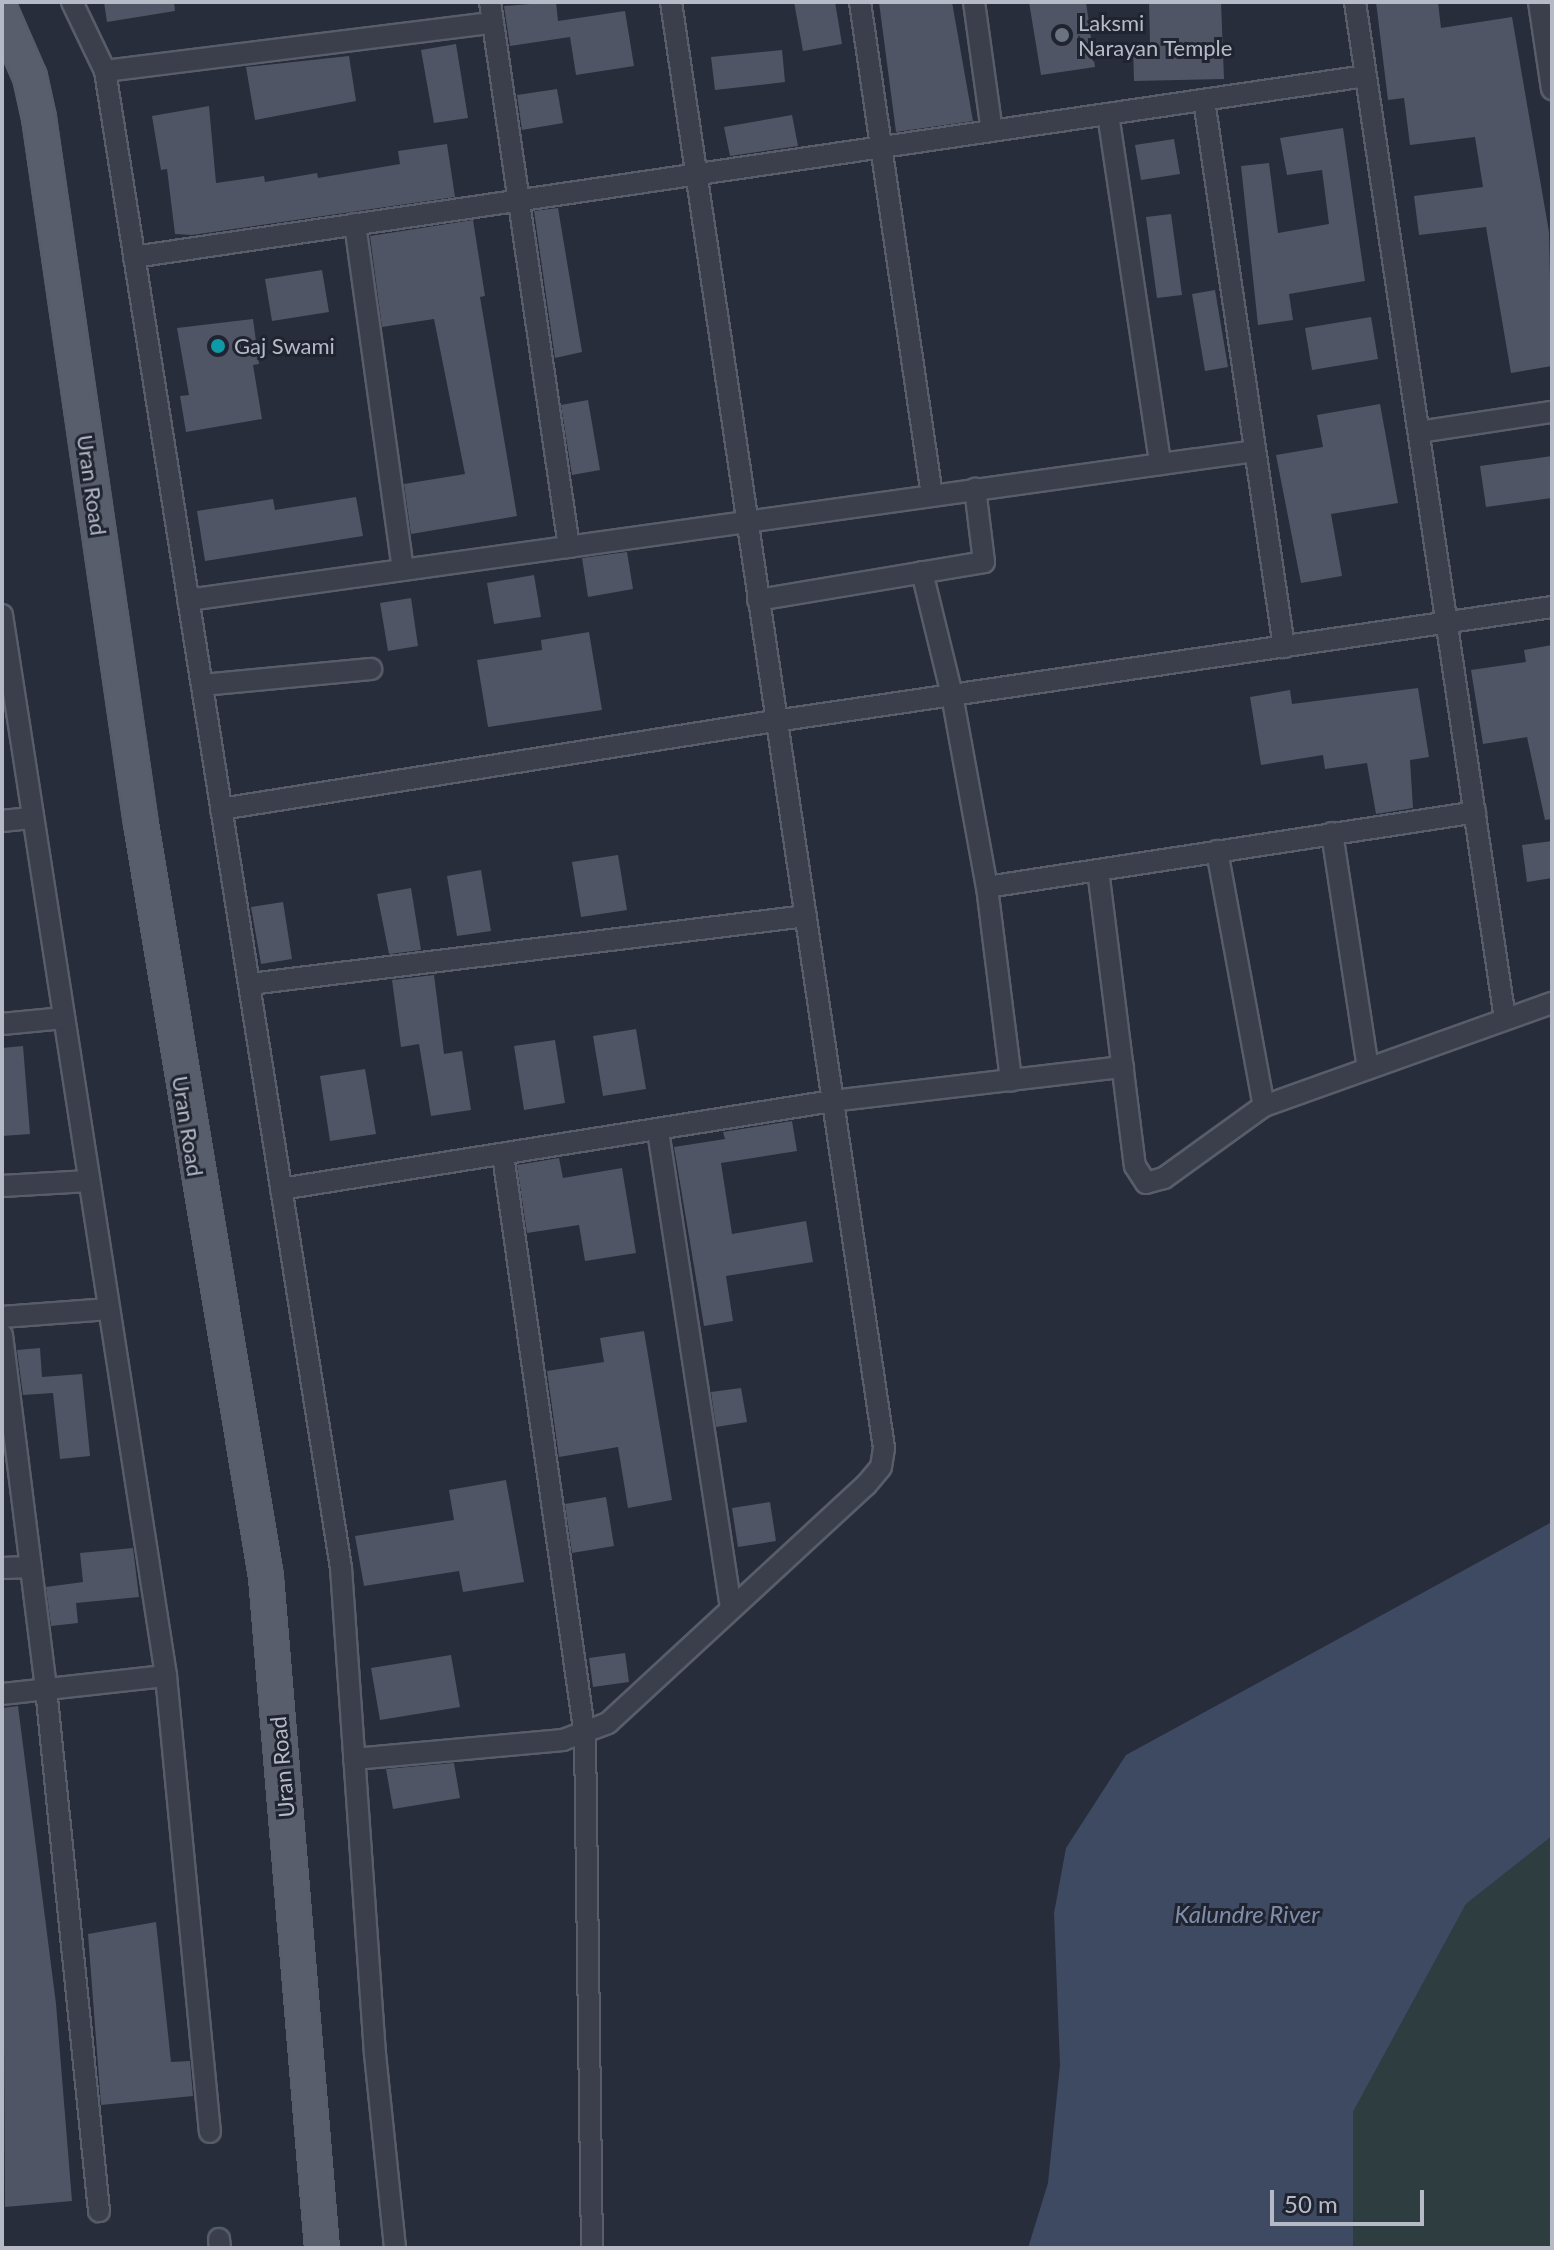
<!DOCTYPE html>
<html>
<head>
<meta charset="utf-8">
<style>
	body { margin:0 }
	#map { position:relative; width:1554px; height:2250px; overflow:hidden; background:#272d3b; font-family:Lato,sans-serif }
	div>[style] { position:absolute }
	.green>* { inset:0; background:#2d3d40 }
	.water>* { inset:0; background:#3e4962 }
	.building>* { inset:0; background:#505566 }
	.roads { filter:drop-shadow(2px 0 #585d69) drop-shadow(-2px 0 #585d69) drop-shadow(0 2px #585d69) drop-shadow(0 -2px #585d69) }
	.street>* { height:20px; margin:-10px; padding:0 10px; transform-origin:10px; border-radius:10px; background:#3a3f4b }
	.primary>* { height:32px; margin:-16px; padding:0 16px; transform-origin:16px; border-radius:16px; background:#585e6b }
	.dots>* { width:22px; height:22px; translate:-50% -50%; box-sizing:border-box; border:4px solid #1f2430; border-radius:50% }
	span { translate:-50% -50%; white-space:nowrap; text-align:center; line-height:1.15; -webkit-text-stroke:6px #1f2430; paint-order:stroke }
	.poi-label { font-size:22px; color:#b6bac7 }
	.left { translate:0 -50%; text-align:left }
	.street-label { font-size:22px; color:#b6bac7 }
	.water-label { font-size:24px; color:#818eab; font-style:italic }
	.frame { position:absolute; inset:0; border:4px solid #b6bac7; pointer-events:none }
	.scale { position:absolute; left:1270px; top:2190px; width:154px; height:36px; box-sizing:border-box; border:4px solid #b6bac7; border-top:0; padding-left:10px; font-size:24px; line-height:28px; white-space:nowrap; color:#b6bac7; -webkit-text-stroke:6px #1f2430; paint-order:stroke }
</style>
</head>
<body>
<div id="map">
	<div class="green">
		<i style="clip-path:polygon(1552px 1836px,1552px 2248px,1353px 2248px,1353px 2112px,1466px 1904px)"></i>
	</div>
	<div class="water">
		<i style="clip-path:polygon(1552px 1522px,1552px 1836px,1466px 1904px,1353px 2112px,1353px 2248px,1028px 2248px,1048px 2183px,1060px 2065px,1054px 1913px,1066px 1848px,1126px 1755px)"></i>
	</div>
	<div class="building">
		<i style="clip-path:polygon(104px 2px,174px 2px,175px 11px,107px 22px)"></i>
		<i style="clip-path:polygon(556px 2px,558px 21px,625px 11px,634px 66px,576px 75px,570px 37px,510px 46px,504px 6px)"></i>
		<i style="clip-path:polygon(794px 2px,835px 2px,842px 44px,803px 51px)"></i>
		<i style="clip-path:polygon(879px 2px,952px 2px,973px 121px,896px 132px)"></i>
		<i style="clip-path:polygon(1029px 2px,1086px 2px,1095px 67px,1041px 75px)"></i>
		<i style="clip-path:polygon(1149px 2px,1221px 2px,1224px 79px,1134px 81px,1133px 45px,1150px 44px)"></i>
		<i style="clip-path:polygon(1376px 2px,1438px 2px,1441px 28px,1512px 17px,1549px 232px,1552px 366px,1511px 373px,1486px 227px,1419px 235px,1414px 196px,1483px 187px,1475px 137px,1410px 145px,1404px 98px,1388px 100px)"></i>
		<i style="clip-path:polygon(456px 44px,468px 118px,434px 123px,421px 50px)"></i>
		<i style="clip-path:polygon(782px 50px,785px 82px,715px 90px,711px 57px)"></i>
		<i style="clip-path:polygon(349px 56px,356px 101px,255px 120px,246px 67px)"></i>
		<i style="clip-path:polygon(557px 89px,563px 123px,522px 130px,517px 95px)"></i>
		<i style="clip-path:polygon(209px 106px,216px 183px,264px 176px,265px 182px,317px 173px,318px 178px,400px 164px,398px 151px,447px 144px,455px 197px,192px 235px,175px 234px,167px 169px,161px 170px,152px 116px)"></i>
		<i style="clip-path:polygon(792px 115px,798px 146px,730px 156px,724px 127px)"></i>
		<i style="clip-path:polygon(1343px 128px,1365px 281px,1289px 294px,1293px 320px,1258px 325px,1241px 166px,1269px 163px,1278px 233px,1329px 224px,1322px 170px,1287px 175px,1280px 138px)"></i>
		<i style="clip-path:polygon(1174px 139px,1180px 174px,1141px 180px,1135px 145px)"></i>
		<i style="clip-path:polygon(558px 208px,582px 352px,555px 358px,534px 211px)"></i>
		<i style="clip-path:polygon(1171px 214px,1182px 295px,1157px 298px,1146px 217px)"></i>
		<i style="clip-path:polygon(473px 220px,485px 296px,480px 297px,517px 516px,411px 534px,404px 484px,465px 474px,434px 319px,382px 327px,370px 236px)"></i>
		<i style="clip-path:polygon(322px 270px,329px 312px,272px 321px,265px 279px)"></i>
		<i style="clip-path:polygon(1215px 290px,1228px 367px,1205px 371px,1192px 294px)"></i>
		<i style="clip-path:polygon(1371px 317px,1378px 359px,1312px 370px,1305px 328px)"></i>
		<i style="clip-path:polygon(253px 319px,259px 364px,253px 365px,262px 419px,186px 432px,180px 396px,189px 395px,177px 328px)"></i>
		<i style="clip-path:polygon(588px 400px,600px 470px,572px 475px,561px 405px)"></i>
		<i style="clip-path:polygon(1380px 404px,1398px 503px,1331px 514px,1342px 576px,1301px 583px,1276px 455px,1323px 447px,1317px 415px)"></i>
		<i style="clip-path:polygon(1552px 456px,1552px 498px,1486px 507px,1480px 466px)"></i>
		<i style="clip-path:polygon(356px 497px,363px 536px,205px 561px,197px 511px,273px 499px,275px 510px)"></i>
		<i style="clip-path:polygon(627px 552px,633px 589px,588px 597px,582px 558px)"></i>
		<i style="clip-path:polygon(534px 575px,541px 617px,494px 624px,487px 583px)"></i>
		<i style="clip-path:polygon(411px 598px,418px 646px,388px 651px,380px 603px)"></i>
		<i style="clip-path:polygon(589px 632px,602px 710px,488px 727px,477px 660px,542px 650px,541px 640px)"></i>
		<i style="clip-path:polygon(1552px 645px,1552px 819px,1545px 820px,1527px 737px,1483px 744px,1471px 670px,1526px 662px,1524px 650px)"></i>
		<i style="clip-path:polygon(1418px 688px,1429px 757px,1410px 760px,1413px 808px,1376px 814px,1367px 763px,1325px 769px,1323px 755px,1261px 765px,1250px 697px,1290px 690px,1292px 704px)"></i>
		<i style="clip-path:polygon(1552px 841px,1552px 878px,1527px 882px,1522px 845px)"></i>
		<i style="clip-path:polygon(618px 855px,627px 910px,581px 917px,572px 862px)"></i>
		<i style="clip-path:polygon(481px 870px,491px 931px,457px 936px,447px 876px)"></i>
		<i style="clip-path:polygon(411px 888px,421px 950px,389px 954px,377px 894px)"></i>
		<i style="clip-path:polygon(283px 902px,292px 959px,261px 964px,251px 907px)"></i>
		<i style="clip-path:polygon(434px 975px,444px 1054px,462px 1051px,471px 1110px,431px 1116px,419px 1044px,401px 1047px,392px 980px)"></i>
		<i style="clip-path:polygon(636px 1029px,646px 1089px,603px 1096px,593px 1036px)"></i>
		<i style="clip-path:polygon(555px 1040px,565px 1103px,524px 1110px,514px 1046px)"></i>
		<i style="clip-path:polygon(23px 1046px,30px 1134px,2px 1136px,2px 1048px)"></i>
		<i style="clip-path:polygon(365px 1069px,376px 1134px,330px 1141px,320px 1076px)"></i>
		<i style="clip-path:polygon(792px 1121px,797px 1151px,721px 1163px,732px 1234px,806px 1221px,813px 1262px,726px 1276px,733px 1321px,704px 1326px,674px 1147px,725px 1139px,723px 1132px)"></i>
		<i style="clip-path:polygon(559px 1158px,563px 1178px,622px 1168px,636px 1253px,585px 1261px,579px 1225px,527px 1233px,517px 1165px)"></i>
		<i style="clip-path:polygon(644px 1331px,672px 1500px,628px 1508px,618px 1447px,559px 1457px,547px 1371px,604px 1362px,600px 1338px)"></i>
		<i style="clip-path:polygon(40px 1348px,42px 1377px,82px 1374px,90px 1456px,60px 1459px,53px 1393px,23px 1395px,17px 1350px)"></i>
		<i style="clip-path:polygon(741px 1388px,747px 1422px,716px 1427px,711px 1392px)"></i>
		<i style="clip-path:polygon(506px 1480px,524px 1582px,463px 1592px,459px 1571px,364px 1586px,355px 1536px,454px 1520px,449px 1490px)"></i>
		<i style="clip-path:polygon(606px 1497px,614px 1546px,572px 1553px,565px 1504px)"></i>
		<i style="clip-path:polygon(770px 1502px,776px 1541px,738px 1547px,732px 1508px)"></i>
		<i style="clip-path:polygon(133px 1548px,139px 1597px,76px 1603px,78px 1623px,51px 1626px,46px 1587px,83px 1582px,80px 1553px)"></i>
		<i style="clip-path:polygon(625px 1653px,629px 1682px,593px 1687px,589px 1658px)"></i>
		<i style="clip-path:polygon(451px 1655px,460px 1707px,380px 1720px,371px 1668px)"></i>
		<i style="clip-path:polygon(18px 1706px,56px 2004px,72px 2201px,5px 2207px,2px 1708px)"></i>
		<i style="clip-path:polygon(454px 1763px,460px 1798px,393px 1809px,386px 1769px)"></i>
		<i style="clip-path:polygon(156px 1922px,171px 2062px,190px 2061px,193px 2096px,101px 2105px,88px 1934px)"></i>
	</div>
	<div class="roads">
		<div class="street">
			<i style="left:72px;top:2px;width:76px;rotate:64.4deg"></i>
			<i style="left:105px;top:71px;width:1515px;rotate:81.04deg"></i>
			<i style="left:341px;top:1568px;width:487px;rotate:86deg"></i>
			<i style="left:375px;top:2054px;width:195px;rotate:84.1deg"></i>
			<i style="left:490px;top:2px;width:551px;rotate:81.75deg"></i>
			<i style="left:860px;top:2px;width:498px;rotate:81.7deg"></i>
			<i style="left:974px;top:2px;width:130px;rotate:82.1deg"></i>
			<i style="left:1355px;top:2px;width:1028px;rotate:81.61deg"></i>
			<i style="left:1539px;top:2px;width:88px;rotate:81.5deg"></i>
			<i style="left:105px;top:71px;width:391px;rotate:-7.1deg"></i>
			<i style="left:1204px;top:100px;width:553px;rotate:81.68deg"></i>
			<i style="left:1108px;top:114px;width:354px;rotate:81.5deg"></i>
			<i style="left:355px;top:224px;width:349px;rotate:82.1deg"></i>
			<i style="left:134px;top:257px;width:1245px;rotate:-8.36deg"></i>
			<i style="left:1419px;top:432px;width:134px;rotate:-8.6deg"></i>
			<i style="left:922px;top:572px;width:127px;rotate:76.3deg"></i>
			<i style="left:952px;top:695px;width:195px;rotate:79.7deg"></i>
			<i style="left:987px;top:887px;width:195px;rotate:82.9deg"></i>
			<i style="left:188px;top:600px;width:1077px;rotate:-7.95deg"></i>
			<i style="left:758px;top:600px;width:229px;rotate:-9.5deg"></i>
			<i style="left:984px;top:562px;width:74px;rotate:-97deg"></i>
			<i style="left:2px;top:615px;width:1074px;rotate:81.21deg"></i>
			<i style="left:166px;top:1676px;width:458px;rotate:84.5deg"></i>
			<i style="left:202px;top:685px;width:170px;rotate:-5.4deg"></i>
			<i style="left:221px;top:809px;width:561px;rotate:-9.03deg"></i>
			<i style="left:775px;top:721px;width:785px;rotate:-8.35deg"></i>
			<i style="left:2px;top:821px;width:31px;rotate:-6deg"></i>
			<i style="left:1332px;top:833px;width:238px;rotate:81.3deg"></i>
			<i style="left:1217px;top:851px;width:259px;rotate:79.6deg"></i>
			<i style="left:1098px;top:870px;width:298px;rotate:82.9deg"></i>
			<i style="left:1135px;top:1166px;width:20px;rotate:57deg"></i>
			<i style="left:1146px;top:1183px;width:19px;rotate:-16deg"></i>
			<i style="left:1164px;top:1178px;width:123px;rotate:-35.8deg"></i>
			<i style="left:1264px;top:1106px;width:306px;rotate:-19.7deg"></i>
			<i style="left:987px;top:887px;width:494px;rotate:-8.7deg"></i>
			<i style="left:250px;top:984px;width:560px;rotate:-6.97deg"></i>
			<i style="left:2px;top:1024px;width:62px;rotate:-5.5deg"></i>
			<i style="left:658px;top:1131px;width:483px;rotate:81.3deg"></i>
			<i style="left:503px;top:1155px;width:587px;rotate:81.97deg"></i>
			<i style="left:585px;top:1736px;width:512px;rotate:89.22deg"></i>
			<i style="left:2px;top:1186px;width:87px;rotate:-3.3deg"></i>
			<i style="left:281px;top:1189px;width:558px;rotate:-9.07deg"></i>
			<i style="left:832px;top:1101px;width:293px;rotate:-6.7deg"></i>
			<i style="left:2px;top:1317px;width:107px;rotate:-4.3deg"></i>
			<i style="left:2px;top:1335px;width:357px;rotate:82.9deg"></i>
			<i style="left:46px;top:1689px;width:525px;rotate:84.2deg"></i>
			<i style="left:2px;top:1568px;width:29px;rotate:-2deg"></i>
			<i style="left:2px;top:1694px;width:165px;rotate:-6.3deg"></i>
			<i style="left:354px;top:1759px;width:210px;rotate:-5.2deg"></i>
			<i style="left:563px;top:1740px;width:48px;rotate:-20.7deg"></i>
			<i style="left:608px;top:1723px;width:351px;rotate:-42.7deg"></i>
			<i style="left:866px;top:1485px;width:23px;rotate:-50deg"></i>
			<i style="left:881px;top:1467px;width:19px;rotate:-81deg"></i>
			<i style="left:884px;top:1448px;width:1462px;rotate:-98.38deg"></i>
			<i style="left:219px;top:2239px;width:9px;rotate:84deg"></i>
		</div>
		<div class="primary">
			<i style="left:2px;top:13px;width:70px;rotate:66.4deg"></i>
			<i style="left:30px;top:77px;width:42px;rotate:77.6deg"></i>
			<i style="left:39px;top:118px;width:713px;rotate:81.78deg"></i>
			<i style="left:141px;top:824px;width:763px;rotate:80.57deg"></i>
			<i style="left:266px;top:1577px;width:673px;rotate:85.23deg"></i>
		</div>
	</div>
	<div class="dots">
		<i style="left:1062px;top:35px;background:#6b7280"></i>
		<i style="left:218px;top:346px;background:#0f9aa8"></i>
	</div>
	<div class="poi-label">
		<span class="left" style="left:1078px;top:35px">Laksmi<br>Narayan Temple</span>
		<span class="left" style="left:234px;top:346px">Gaj Swami</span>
	</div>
	<div class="street-label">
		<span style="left:92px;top:485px;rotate:82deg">Uran Road</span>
		<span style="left:188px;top:1126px;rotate:81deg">Uran Road</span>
		<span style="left:282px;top:1767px;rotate:-95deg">Uran Road</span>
	</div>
	<div class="water-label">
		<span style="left:1247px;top:1914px">Kalundre River</span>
	</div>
	<div class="frame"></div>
	<div class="scale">50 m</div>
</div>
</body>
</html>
